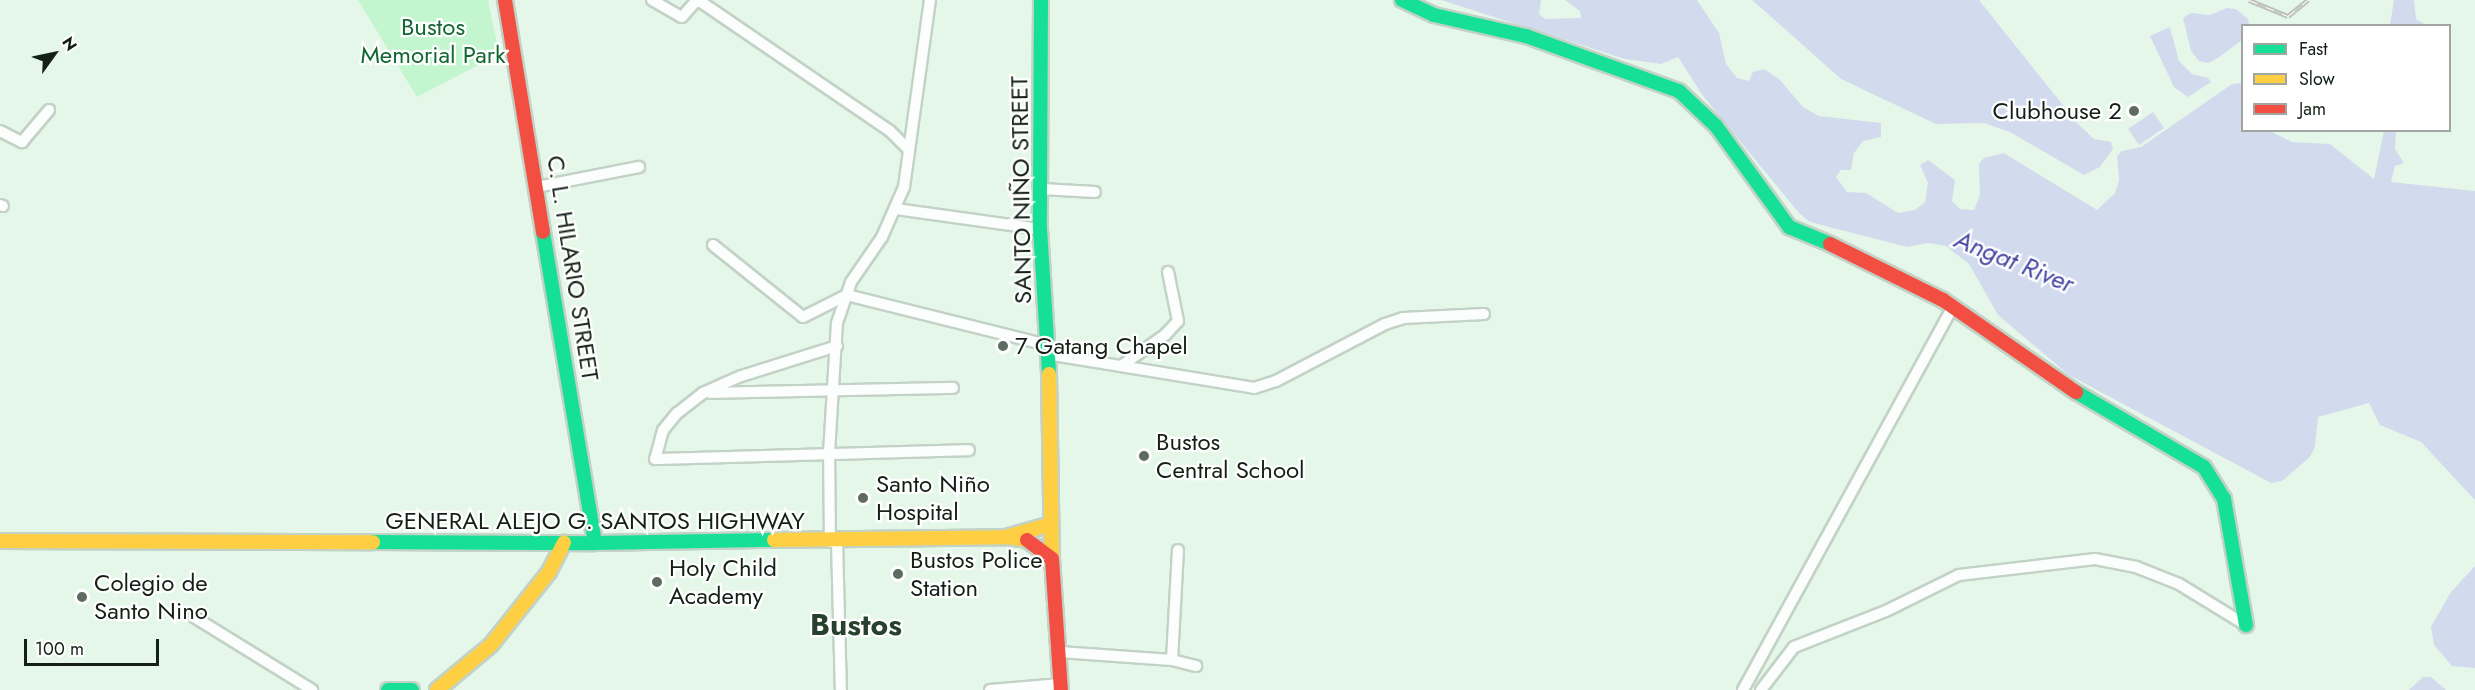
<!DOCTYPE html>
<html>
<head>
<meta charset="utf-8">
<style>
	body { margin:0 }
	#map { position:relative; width:2475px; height:690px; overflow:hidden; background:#e5f7e8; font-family:Jost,sans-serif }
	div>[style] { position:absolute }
	.green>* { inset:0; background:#c3f5ce }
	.water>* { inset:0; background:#d2dbee }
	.roads { filter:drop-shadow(2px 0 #c3d2c6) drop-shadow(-2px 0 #c3d2c6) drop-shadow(0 2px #c3d2c6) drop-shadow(0 -2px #c3d2c6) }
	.street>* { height:10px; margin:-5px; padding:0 5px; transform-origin:5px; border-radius:5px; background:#fbfefc }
	.fast>* { height:14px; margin:-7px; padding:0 7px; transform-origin:7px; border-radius:7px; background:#16e098 }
	.slow>* { height:14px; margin:-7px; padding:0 7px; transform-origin:7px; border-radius:7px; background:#ffcf43 }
	.jam>* { height:14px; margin:-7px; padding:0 7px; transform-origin:7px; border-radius:7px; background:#f24e42 }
	.rail>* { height:5px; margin-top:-2.5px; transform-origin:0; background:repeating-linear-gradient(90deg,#fff 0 9px,#bec2be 0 18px); box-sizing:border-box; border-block:2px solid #bec2be }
	.dots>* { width:16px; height:16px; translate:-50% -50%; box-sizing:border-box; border:3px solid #fff; border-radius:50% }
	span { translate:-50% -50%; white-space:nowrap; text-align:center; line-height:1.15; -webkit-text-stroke:4.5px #fff; paint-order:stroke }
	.park-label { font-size:24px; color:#126832 }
	.poi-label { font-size:24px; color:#142017 }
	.right { translate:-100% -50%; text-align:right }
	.left { translate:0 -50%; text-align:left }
	.street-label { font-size:24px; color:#142017 }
	.water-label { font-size:26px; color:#4748a4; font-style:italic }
	.district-label { font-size:30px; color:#27412d; font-weight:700 }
	.legend { position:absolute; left:2241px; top:24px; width:210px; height:108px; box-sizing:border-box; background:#fff; border:2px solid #a1a6a2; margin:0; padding:8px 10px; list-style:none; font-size:18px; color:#142017 }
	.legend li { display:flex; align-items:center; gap:12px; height:30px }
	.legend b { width:30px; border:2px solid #a1a6a2 }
	.north { position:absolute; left:24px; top:24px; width:60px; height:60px; -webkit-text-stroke:4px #fff; paint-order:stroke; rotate:57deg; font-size:16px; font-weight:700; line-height:24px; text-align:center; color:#142017 }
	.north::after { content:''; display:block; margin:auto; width:21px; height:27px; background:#142017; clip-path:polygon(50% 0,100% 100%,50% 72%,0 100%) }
	.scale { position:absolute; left:24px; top:639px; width:135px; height:27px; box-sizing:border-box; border:3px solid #142017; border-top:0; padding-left:8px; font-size:18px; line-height:21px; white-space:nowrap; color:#142017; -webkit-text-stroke:4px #fff; paint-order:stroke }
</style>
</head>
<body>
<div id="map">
	<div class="green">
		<i style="clip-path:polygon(358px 0,488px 0,499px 54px,417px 97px)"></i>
	</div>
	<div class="water">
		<i style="clip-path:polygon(1441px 0,1541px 0,1539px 14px,1545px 19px,1581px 18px,1580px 11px,1565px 0,1697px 0,1719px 33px,1726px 64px,1737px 78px,1749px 81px,1753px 72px,1764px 69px,1779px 79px,1803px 107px,1819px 116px,1881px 123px,1881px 137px,1863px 141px,1854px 153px,1851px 170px,1841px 170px,1836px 177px,1847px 192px,1866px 193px,1898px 213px,1915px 210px,1925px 202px,1928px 183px,1920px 165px,1928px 160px,1955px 180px,1952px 201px,1960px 209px,1974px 210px,1980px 195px,1979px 164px,1984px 158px,2004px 153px,2097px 210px,2115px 193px,2119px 180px,2117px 156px,2122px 151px,2141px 147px,2232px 84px,2242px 83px,2242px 130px,2270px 131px,2292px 142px,2330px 144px,2374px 179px,2384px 131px,2396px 131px,2395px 149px,2404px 163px,2395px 166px,2391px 182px,2475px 191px,2475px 500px,2421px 442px,2380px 425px,2369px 403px,2318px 417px,2315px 447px,2310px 457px,2282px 481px,2271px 483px,2069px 375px,1998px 315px,1969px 264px,1946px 246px,1928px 243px,1907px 247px,1810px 222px,1799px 213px,1703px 96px,1678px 57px,1661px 64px,1625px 59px)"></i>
		<i style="clip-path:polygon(1752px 0,1979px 0,2078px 124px,2094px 139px,2111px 142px,2113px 149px,2100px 167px,2084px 175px,2010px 132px,1984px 123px,1936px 124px,1841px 79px)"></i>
		<i style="clip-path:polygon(2394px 0,2414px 0,2416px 19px,2426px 25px,2390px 25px)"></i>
		<i style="clip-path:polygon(2227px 8px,2236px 9px,2248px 19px,2249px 25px,2242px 26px,2242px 40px,2218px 58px,2208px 63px,2199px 61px,2191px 51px,2183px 18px,2191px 13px,2210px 15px)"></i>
		<i style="clip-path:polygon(2170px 27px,2179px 61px,2192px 74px,2208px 78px,2211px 82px,2188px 97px,2174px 87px,2150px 36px)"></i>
		<i style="clip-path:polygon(2153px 112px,2164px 128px,2139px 145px,2128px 129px)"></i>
		<i style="clip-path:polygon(2475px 566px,2475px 668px,2452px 666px,2434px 645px,2431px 627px,2451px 592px)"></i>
		<i style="clip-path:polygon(2423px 677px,2431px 677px,2446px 690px,2409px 690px)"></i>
	</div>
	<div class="roads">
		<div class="street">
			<i style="left:652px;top:0;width:34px;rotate:30deg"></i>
			<i style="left:682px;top:17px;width:20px;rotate:-49deg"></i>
			<i style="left:695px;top:2px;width:6px"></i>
			<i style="left:701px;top:2px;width:229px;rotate:34.3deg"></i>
			<i style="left:890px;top:131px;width:24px;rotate:45deg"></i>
			<i style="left:0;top:131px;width:25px;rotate:27deg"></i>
			<i style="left:22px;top:142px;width:42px;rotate:-49.8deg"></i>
			<i style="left:537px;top:187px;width:104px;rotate:-11.1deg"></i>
			<i style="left:1041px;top:189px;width:54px;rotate:3.2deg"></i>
			<i style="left:0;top:205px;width:3px;rotate:18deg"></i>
			<i style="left:896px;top:209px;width:145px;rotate:7.9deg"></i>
			<i style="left:713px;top:245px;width:115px;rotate:38.7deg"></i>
			<i style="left:803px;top:317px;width:49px;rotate:-26.6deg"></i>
			<i style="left:847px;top:295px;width:207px;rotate:14deg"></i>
			<i style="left:837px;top:346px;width:101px;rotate:162.6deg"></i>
			<i style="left:741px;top:376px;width:42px;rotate:155.9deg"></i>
			<i style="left:703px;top:393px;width:33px;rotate:142deg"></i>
			<i style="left:677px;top:413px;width:22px;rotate:129deg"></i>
			<i style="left:663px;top:430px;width:30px;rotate:105deg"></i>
			<i style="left:655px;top:459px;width:314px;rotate:-1.6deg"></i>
			<i style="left:1047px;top:354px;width:210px;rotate:9.3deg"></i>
			<i style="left:1254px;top:388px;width:23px;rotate:-18deg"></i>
			<i style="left:1276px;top:381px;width:123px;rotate:-27.6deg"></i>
			<i style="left:1385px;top:324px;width:19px;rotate:-18deg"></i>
			<i style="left:1403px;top:318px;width:81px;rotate:-2.8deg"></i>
			<i style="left:1121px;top:366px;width:54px;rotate:-35.2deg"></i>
			<i style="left:1165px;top:335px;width:19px;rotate:-47deg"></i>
			<i style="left:1178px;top:321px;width:50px;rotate:-101.5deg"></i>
			<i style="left:710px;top:393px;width:243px;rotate:-1.2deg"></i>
			<i style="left:830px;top:542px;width:89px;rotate:-90.6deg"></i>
			<i style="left:829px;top:453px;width:130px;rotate:-86.5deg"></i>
			<i style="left:837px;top:323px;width:43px;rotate:-71.1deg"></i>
			<i style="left:851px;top:282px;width:55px;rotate:-55.4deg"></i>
			<i style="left:882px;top:237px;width:55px;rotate:-66.3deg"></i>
			<i style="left:904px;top:187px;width:189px;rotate:-82.1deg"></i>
			<i style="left:837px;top:542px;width:148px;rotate:88.5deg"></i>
			<i style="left:194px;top:617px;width:139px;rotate:31.7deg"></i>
			<i style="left:1060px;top:652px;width:112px;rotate:4.1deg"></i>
			<i style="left:1172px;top:660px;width:25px;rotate:14deg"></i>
			<i style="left:1172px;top:660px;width:110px;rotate:-86.9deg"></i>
			<i style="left:990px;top:690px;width:71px;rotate:-4.8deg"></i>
			<i style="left:1743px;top:690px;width:438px;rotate:-61.3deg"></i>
			<i style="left:1761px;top:690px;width:54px;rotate:-52.5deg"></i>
			<i style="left:1794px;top:647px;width:99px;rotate:-21.4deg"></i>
			<i style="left:1886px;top:611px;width:81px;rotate:-26.3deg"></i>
			<i style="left:1959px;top:575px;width:137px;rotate:-6.7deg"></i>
			<i style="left:2095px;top:559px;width:42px;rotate:11deg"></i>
			<i style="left:2136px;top:567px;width:46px;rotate:21.6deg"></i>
			<i style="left:2179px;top:584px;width:79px;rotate:31.5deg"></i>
		</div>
		<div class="fast">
			<i style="left:1041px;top:0;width:229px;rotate:90.3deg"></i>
			<i style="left:1040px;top:229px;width:145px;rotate:86.4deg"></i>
			<i style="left:1402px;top:0;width:35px;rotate:25deg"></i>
			<i style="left:1434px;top:15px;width:94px;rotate:12.9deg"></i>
			<i style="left:1526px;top:36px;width:163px;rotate:19.8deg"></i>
			<i style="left:1679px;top:91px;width:51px;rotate:43.4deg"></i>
			<i style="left:1716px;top:126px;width:125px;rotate:54.1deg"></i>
			<i style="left:1789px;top:227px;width:44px;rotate:22.5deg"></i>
			<i style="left:543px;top:232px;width:315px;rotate:80.5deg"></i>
			<i style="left:595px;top:543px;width:179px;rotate:-1deg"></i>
			<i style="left:2076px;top:392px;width:148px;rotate:30.4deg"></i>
			<i style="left:2204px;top:467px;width:38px;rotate:58deg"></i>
			<i style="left:2224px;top:499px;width:128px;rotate:80.1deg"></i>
			<i style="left:373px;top:542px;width:222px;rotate:0.3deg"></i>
			<i style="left:388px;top:690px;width:24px"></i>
		</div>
		<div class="slow">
			<i style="left:1049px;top:374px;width:185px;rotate:89.1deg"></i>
			<i style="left:1006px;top:537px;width:47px;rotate:-16.1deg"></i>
			<i style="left:774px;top:540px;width:232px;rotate:-0.7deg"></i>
			<i style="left:1006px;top:537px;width:21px;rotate:8deg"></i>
			<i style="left:0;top:541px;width:373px;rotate:0.2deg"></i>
			<i style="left:437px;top:690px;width:70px;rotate:-39.8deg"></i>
			<i style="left:491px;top:645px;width:93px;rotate:-51.5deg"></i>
			<i style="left:549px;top:572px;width:33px;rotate:-63deg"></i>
		</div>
		<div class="jam">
			<i style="left:505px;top:0;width:235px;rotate:80.7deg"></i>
			<i style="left:1830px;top:244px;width:126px;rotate:26.4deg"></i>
			<i style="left:1943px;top:300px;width:162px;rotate:34.7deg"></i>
			<i style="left:1027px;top:540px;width:31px;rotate:37deg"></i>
			<i style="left:1052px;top:559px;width:131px;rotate:86.1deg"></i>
		</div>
	</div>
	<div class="rail">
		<i style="left:2249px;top:0;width:42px;rotate:22.3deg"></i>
		<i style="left:2288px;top:16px;width:26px;rotate:-39deg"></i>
	</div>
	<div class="dots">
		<i style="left:2134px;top:111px;background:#5d6b60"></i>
		<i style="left:1003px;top:346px;background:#5d6b60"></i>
		<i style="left:1144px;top:456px;background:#5d6b60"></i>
		<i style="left:863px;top:498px;background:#5d6b60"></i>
		<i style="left:898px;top:574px;background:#5d6b60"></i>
		<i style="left:657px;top:582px;background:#5d6b60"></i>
		<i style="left:82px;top:597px;background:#5d6b60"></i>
	</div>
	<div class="park-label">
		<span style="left:433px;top:41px">Bustos<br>Memorial Park</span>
	</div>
	<div class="poi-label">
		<span class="right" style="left:2122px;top:111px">Clubhouse 2</span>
		<span class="left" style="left:1015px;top:346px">7 Gatang Chapel</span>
		<span class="left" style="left:1156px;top:456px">Bustos<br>Central School</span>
		<span class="left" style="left:876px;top:498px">Santo Niño<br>Hospital</span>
		<span class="left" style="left:910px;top:574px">Bustos Police<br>Station</span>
		<span class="left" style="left:669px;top:582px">Holy Child<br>Academy</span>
		<span class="left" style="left:94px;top:597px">Colegio de<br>Santo Nino</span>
	</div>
	<div class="street-label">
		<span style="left:1021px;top:190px;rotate:-91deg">SANTO NIÑO STREET</span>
		<span style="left:573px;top:268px;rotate:81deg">C. L. HILARIO STREET</span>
		<span style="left:595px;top:521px">GENERAL ALEJO G. SANTOS HIGHWAY</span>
	</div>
	<div class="water-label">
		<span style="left:2014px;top:262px;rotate:22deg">Angat River</span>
	</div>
	<div class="district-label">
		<span style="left:856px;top:625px">Bustos</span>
	</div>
	<ul class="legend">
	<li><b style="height:8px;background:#16e098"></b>Fast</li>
	<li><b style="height:8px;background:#ffcf43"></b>Slow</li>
	<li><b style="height:8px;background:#f24e42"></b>Jam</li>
	</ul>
	<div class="north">N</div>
	<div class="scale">100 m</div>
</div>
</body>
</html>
